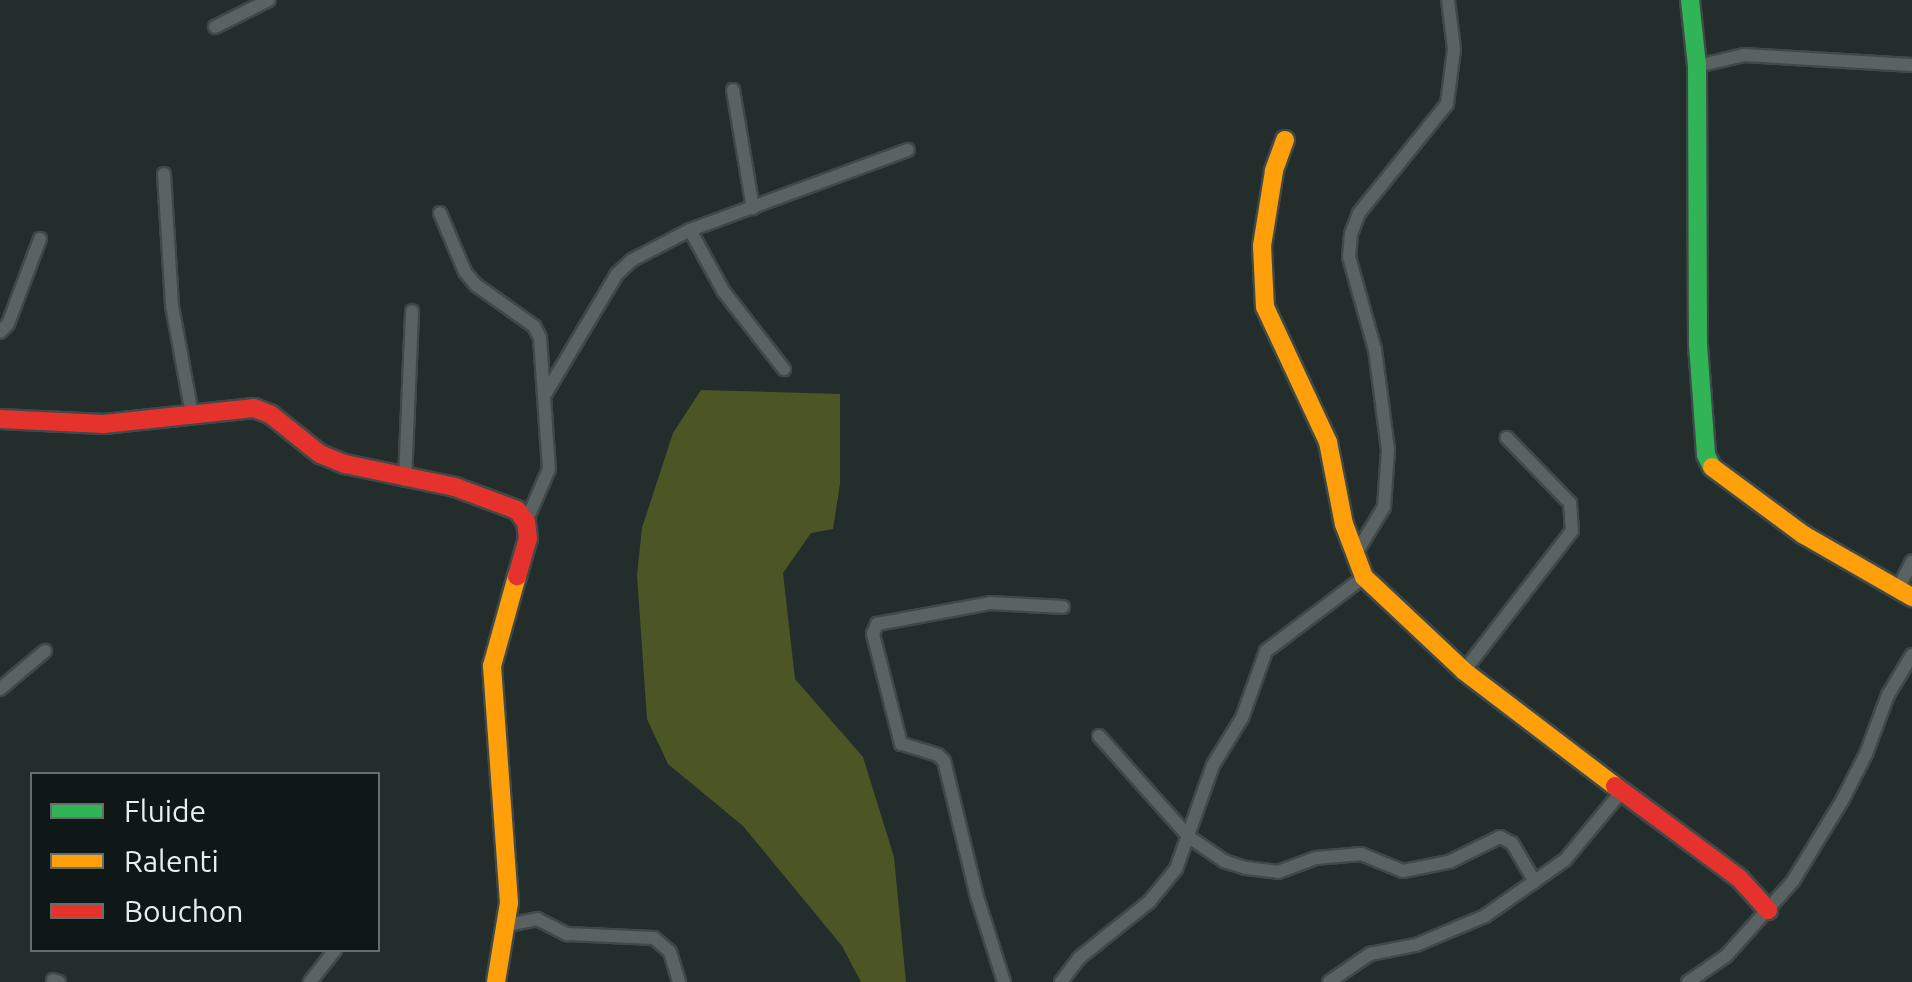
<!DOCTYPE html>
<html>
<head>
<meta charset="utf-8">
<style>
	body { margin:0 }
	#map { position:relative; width:1912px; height:982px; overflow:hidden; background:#232d2c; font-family:Ubuntu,sans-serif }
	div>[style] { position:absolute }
	.green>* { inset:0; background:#4c5624 }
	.roads { filter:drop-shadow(2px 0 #3f4948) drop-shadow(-2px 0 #3f4948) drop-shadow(0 2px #3f4948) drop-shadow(0 -2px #3f4948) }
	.street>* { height:12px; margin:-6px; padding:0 6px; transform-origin:6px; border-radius:6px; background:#5a6362 }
	.fast>* { height:18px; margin:-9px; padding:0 9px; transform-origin:9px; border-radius:9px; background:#30b455 }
	.slow>* { height:18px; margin:-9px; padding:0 9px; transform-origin:9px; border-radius:9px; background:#ff9f0a }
	.jam>* { height:18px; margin:-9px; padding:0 9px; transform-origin:9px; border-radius:9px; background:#e5322d }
	span { translate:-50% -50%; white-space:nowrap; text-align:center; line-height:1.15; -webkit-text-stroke:8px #0f1817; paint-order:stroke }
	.legend { position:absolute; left:30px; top:772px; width:350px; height:180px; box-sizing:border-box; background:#0f1817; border:2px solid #646e6d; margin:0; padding:12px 18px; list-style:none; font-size:30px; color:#e4f0ee }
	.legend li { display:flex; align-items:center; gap:20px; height:50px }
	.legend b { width:50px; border:2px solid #646e6d }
</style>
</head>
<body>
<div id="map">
	<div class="green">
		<i style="clip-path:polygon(701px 390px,840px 394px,840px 484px,833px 529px,811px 533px,783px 573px,795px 679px,863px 757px,894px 857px,906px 982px,861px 982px,842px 946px,743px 826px,668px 764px,647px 719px,637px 575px,642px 528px,673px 433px)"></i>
	</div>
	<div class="roads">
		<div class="street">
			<i style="left:215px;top:27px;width:60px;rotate:-26.6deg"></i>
			<i style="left:1697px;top:66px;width:48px;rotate:-13.2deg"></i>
			<i style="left:1744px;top:55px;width:168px;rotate:3.4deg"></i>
			<i style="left:733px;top:90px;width:120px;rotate:80.4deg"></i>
			<i style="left:164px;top:174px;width:132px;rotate:86.5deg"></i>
			<i style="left:172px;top:306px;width:110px;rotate:79.5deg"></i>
			<i style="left:440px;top:213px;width:64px;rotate:67deg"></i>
			<i style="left:465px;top:272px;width:17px;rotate:50deg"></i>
			<i style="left:476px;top:285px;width:71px;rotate:35.3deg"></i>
			<i style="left:534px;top:326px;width:13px;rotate:63deg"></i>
			<i style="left:540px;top:338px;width:131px;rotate:86.1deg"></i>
			<i style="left:549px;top:469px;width:58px;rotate:113.5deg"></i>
			<i style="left:690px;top:230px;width:71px;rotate:61.3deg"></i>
			<i style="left:724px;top:292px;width:98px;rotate:52.1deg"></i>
			<i style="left:0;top:332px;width:11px;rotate:-45deg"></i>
			<i style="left:8px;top:324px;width:91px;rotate:-69.4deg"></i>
			<i style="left:546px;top:393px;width:139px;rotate:-59.2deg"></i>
			<i style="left:617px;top:274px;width:21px;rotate:-43deg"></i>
			<i style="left:632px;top:260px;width:65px;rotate:-27.3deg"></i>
			<i style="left:690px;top:230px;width:232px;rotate:-20.2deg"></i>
			<i style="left:405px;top:480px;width:169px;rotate:-87.6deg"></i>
			<i style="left:1355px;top:555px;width:56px;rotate:-58.9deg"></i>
			<i style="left:1384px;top:507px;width:57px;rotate:-86deg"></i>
			<i style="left:1388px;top:450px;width:101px;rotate:-97.4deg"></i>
			<i style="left:1375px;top:350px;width:97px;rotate:-105.6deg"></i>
			<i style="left:1349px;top:257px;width:23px;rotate:-85deg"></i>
			<i style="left:1351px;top:234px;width:22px;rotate:-69deg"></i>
			<i style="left:1359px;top:213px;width:140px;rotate:-51.1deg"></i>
			<i style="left:1447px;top:104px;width:55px;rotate:-82.7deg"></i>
			<i style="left:1454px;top:49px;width:49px;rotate:-97deg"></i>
			<i style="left:1898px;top:589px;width:31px;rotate:-63deg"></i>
			<i style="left:1464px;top:671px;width:177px;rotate:-52.4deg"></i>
			<i style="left:1572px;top:531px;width:28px;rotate:-94deg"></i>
			<i style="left:1570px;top:503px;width:91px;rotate:-134.1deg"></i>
			<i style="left:0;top:689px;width:59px;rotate:-40.2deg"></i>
			<i style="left:1099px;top:736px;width:135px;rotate:48.3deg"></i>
			<i style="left:1189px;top:837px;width:42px;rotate:34.4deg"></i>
			<i style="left:1224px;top:861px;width:23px;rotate:18deg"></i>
			<i style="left:1246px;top:868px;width:32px;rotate:7deg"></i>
			<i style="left:1278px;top:872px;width:40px;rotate:-20.2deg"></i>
			<i style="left:1316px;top:858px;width:45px;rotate:-5.1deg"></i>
			<i style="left:1361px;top:854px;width:45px;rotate:22deg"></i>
			<i style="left:1403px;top:871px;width:47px;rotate:-11.1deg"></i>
			<i style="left:1449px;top:862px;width:57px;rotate:-26.1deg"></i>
			<i style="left:1500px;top:837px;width:13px;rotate:27deg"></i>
			<i style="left:1512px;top:843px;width:45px;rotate:59.5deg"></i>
			<i style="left:507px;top:925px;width:31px;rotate:-11deg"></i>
			<i style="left:537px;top:919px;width:34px;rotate:27deg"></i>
			<i style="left:567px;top:934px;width:87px;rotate:2.6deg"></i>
			<i style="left:654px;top:938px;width:21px;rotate:41deg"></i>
			<i style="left:670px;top:952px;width:31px;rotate:73deg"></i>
			<i style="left:53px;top:980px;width:6px;rotate:18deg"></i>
			<i style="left:310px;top:982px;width:41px;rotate:-52deg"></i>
			<i style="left:1004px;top:982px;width:89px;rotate:-107.6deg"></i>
			<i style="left:977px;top:897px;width:140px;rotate:-103.6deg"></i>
			<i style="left:944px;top:761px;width:8px;rotate:-135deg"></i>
			<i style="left:938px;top:755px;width:39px;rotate:-163deg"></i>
			<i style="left:901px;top:744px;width:114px;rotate:-104.3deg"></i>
			<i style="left:873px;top:634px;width:11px;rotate:-68deg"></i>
			<i style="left:877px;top:624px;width:115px;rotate:-10.5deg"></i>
			<i style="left:990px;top:603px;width:73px;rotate:3.1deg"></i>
			<i style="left:1061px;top:982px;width:30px;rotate:-53deg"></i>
			<i style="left:1079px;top:958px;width:90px;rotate:-38.7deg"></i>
			<i style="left:1149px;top:902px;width:43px;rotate:-50.7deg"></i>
			<i style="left:1176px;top:869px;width:110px;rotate:-70.4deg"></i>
			<i style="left:1213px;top:765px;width:55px;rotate:-58.3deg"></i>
			<i style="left:1242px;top:718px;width:71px;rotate:-70.3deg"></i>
			<i style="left:1266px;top:651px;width:123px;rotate:-37.1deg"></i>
			<i style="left:1329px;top:982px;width:50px;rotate:-34.3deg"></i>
			<i style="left:1370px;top:954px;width:47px;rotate:-11.1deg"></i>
			<i style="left:1416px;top:945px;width:75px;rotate:-22.8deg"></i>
			<i style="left:1485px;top:916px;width:98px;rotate:-35deg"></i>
			<i style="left:1565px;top:860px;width:89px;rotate:-50.4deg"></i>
			<i style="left:1688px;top:982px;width:46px;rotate:-34.4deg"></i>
			<i style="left:1726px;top:956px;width:101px;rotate:-48.2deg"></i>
			<i style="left:1793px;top:881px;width:96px;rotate:-58.6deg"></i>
			<i style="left:1843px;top:799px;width:51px;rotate:-62.9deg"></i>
			<i style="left:1866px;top:754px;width:63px;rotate:-69.6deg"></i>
			<i style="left:1888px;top:695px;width:47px;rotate:-59deg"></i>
		</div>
		<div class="fast">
			<i style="left:1690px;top:0;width:66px;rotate:83.9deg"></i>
			<i style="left:1697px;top:66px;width:279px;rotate:89.8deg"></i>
			<i style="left:1698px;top:345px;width:110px;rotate:85.8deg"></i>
			<i style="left:1706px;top:455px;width:13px;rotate:63deg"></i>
		</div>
		<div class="slow">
			<i style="left:1285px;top:140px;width:33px;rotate:110deg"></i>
			<i style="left:1274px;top:171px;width:76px;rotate:99.1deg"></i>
			<i style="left:1262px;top:246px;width:61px;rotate:87.2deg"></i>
			<i style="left:1265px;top:307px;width:149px;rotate:65deg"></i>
			<i style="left:1328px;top:442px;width:84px;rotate:79deg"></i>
			<i style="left:1344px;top:524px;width:57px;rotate:69.3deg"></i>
			<i style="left:1364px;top:577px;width:137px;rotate:43.2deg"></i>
			<i style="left:1464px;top:671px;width:190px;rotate:37.3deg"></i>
			<i style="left:1712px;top:467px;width:114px;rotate:36.5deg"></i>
			<i style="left:1804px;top:535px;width:125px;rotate:29.9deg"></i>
			<i style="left:496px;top:982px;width:80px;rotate:-80.7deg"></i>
			<i style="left:509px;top:903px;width:238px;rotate:-94.1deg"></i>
			<i style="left:492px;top:666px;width:93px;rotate:-74.5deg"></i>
		</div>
		<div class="jam">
			<i style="left:0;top:419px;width:104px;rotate:2.8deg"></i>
			<i style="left:104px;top:424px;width:151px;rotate:-6.1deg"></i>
			<i style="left:254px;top:408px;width:17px;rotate:21deg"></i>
			<i style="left:270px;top:414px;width:64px;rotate:38.7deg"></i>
			<i style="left:320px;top:454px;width:27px;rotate:22deg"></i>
			<i style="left:345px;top:464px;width:112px;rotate:11.8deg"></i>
			<i style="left:455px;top:487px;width:66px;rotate:20.4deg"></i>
			<i style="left:517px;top:510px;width:15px;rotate:53deg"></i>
			<i style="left:526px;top:522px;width:16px;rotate:83deg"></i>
			<i style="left:528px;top:538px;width:40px;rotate:106deg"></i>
			<i style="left:1615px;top:786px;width:156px;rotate:36.6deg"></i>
			<i style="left:1740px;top:879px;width:42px;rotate:47.9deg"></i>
		</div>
	</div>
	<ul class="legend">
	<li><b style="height:12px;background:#30b455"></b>Fluide</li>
	<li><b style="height:12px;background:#ff9f0a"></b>Ralenti</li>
	<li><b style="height:12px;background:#e5322d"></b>Bouchon</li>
	</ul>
</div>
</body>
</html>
